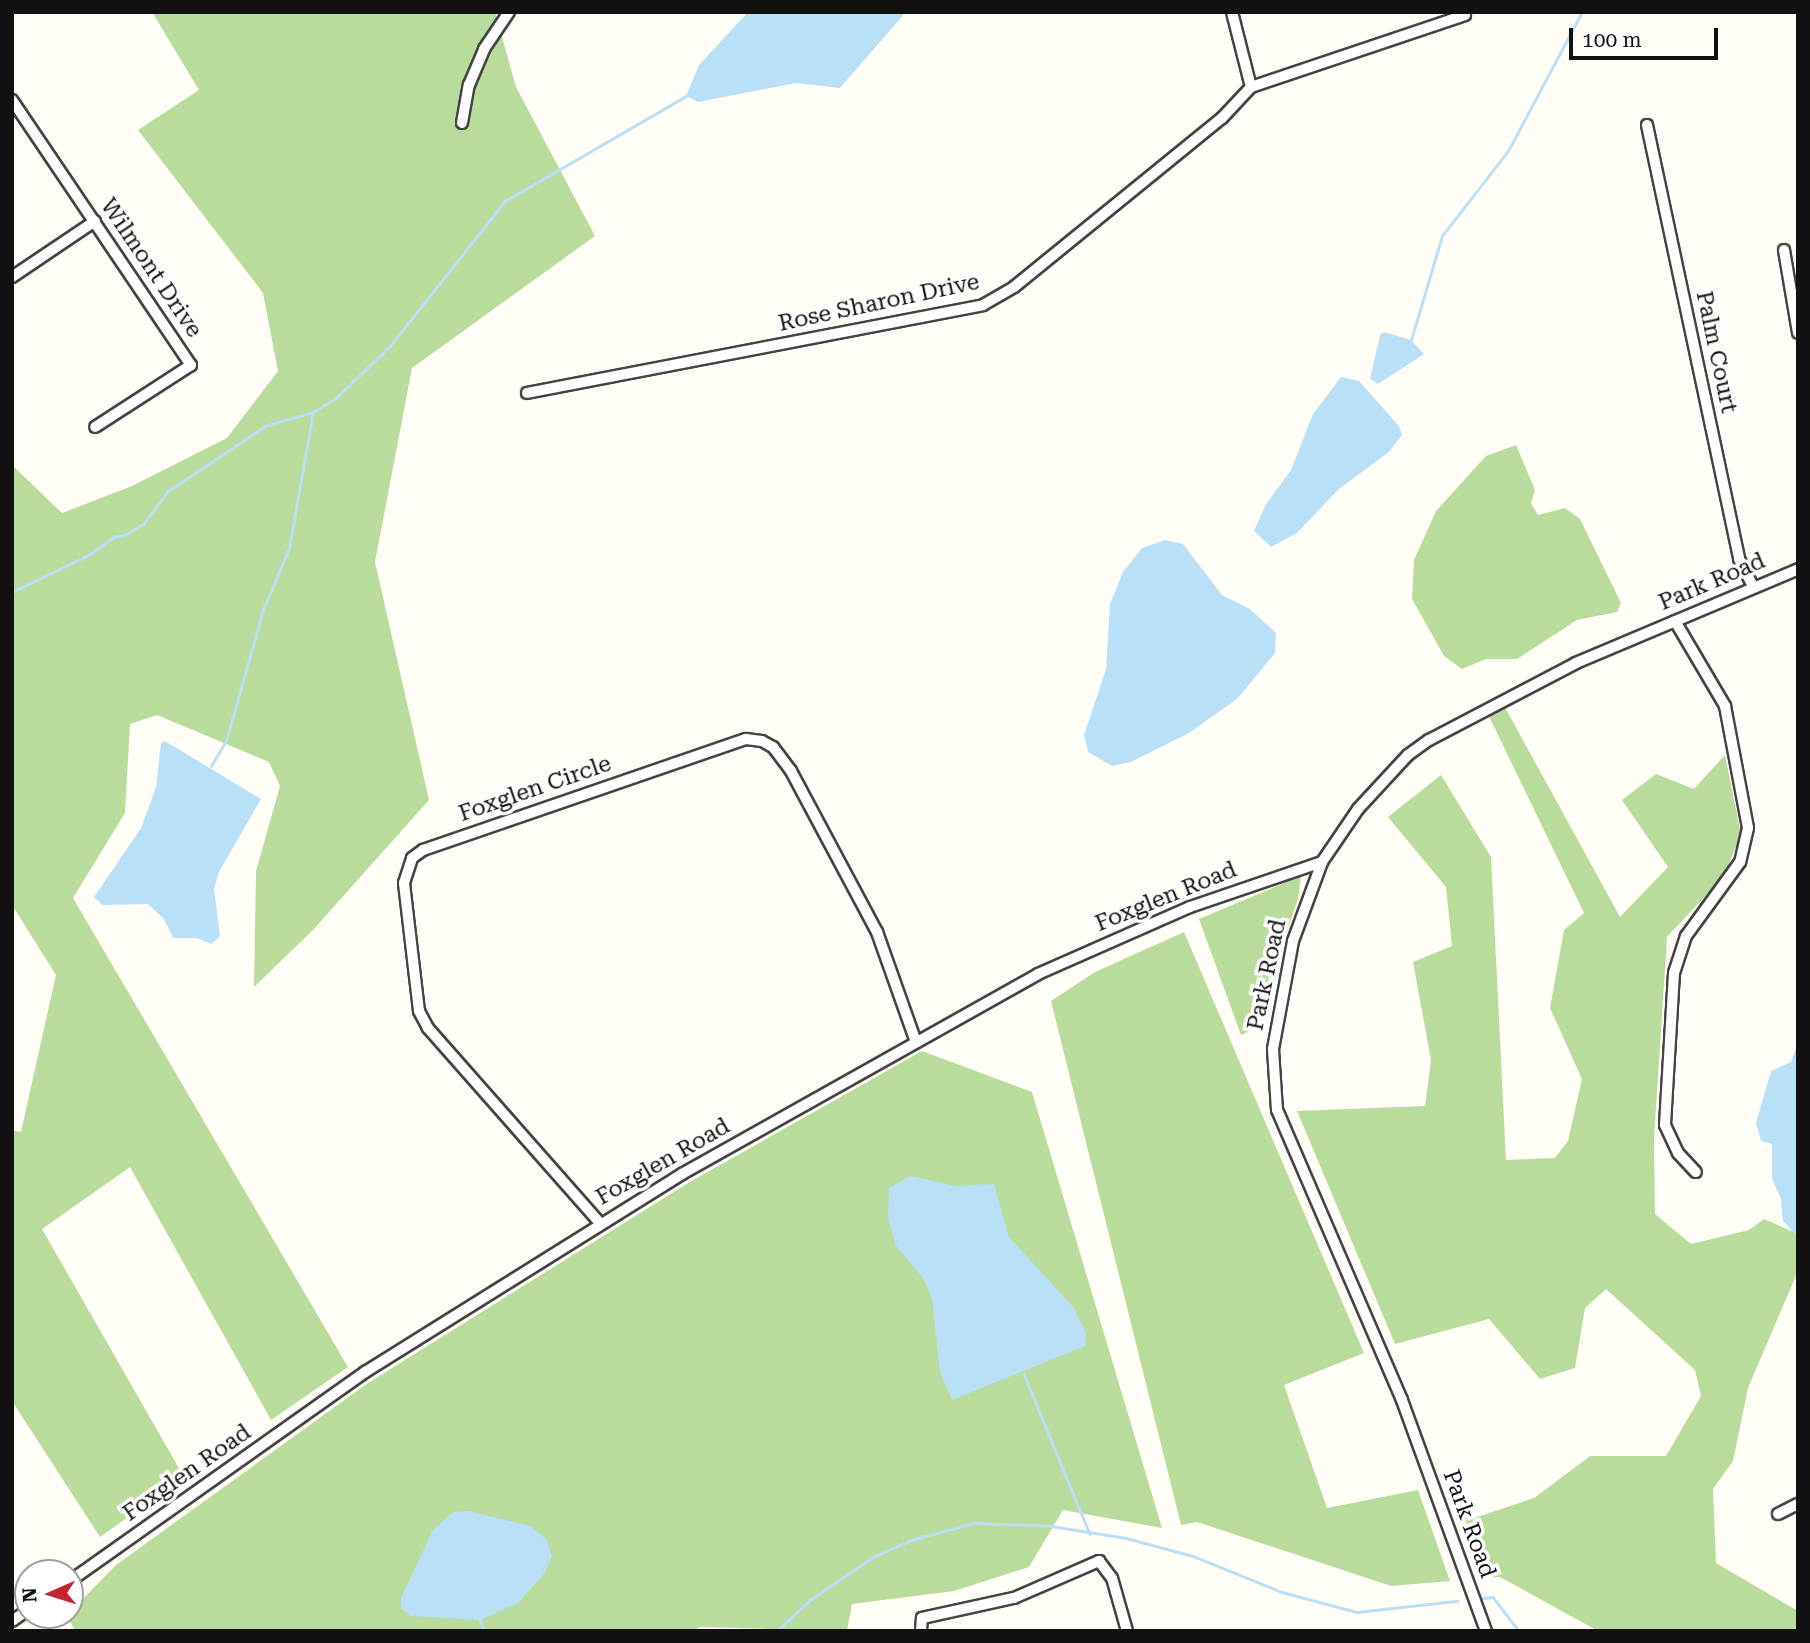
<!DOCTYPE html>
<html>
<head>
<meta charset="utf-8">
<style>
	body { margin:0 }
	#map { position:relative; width:1810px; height:1643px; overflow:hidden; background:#fffdf5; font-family:"Roboto Serif",serif }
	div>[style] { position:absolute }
	.forest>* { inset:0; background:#b9dc9c }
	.water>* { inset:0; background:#b9e0f7 }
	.stream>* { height:2.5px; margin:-1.25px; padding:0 1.25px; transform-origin:1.25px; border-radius:1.25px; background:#b9e0f7 }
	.roads { filter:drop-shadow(2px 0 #444) drop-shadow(-2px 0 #444) drop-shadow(0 2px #444) drop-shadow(0 -2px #444) }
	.street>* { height:10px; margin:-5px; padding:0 5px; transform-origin:5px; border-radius:5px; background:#fff }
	span { translate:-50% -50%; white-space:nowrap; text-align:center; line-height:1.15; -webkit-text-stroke:7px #fff; paint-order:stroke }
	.street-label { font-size:23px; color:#111 }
	.frame { position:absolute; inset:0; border:14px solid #111; pointer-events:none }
	.north { position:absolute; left:14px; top:1559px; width:70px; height:70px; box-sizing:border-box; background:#fff; border:2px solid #a0a0a0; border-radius:50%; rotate:267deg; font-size:19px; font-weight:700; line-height:28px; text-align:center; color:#111 }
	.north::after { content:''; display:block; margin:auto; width:24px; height:32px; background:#c4262e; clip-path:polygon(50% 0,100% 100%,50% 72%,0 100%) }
	.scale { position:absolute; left:1569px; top:28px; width:149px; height:32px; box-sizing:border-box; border:4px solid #111; border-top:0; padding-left:9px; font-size:21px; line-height:24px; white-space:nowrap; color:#111; -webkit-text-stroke:5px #fff; paint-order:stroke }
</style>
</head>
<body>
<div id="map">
	<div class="forest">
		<i style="clip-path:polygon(152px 12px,495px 12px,516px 87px,595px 236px,412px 368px,375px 562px,429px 800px,313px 930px,254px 987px,256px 871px,280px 786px,269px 762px,157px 715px,130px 724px,125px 813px,73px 898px,348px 1367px,271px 1420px,130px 1167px,42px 1229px,184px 1477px,100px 1537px,12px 1401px,12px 1130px,21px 1132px,56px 975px,12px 905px,12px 465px,62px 513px,132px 486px,227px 438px,278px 371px,263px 293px,138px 130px,199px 90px)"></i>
		<i style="clip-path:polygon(1516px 445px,1535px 490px,1531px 503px,1538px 515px,1565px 508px,1580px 519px,1621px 603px,1617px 612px,1577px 620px,1517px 659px,1486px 659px,1462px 669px,1444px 656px,1412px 599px,1414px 560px,1436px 511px,1486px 456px)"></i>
		<i style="clip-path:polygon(1501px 700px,1620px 917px,1668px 867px,1622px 800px,1656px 774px,1694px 789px,1725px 755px,1741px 834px,1724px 876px,1667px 937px,1654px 1139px,1655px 1214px,1691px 1244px,1749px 1230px,1764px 1219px,1798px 1234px,1798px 1271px,1748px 1388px,1733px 1461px,1713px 1489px,1716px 1563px,1798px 1611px,1798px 1631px,1598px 1631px,1500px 1577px,1482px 1578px,1465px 1521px,1534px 1498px,1590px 1456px,1666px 1456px,1701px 1396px,1695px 1370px,1606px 1289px,1585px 1308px,1575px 1368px,1540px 1379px,1489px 1319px,1395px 1344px,1297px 1111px,1425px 1106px,1431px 1060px,1413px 962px,1452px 946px,1446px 887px,1388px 817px,1441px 775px,1491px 857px,1506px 1160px,1555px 1158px,1568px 1141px,1582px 1079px,1550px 1008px,1564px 930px,1584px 913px,1485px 708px)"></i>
		<i style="clip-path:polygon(1301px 876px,1298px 899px,1271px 978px,1262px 1025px,1241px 1035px,1199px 919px)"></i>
		<i style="clip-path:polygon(1184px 932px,1364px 1353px,1284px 1385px,1327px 1508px,1418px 1490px,1450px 1581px,1391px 1586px,1197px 1522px,1181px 1525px,1051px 1001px,1095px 972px)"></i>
		<i style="clip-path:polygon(922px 1051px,1032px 1092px,1162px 1528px,1063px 1510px,1029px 1567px,954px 1591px,852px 1604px,847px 1631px,700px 1627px,693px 1631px,75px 1631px,67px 1615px,116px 1565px,368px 1383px,688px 1183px)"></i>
	</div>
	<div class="water">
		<i style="clip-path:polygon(748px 12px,906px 12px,840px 88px,796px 83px,698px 102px,686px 96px,699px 65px)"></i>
		<i style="clip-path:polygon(1384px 332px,1411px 340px,1424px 354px,1378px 384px,1370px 379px,1380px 335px)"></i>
		<i style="clip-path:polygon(1341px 377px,1359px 381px,1399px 426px,1402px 435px,1389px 452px,1339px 489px,1297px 533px,1271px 547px,1254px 531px,1265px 506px,1291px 470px,1313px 414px)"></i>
		<i style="clip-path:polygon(1165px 540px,1183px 544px,1222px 595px,1250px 609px,1276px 633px,1275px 653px,1238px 698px,1189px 733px,1131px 762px,1112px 766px,1088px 752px,1084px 735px,1106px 669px,1110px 604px,1123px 572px,1142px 548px)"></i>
		<i style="clip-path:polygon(165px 741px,261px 799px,219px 872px,214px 889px,220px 936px,212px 944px,197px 938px,173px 938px,164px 919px,148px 904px,102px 905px,94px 897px,141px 828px,156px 787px,161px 743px)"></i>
		<i style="clip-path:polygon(1798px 1042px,1798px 1232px,1795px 1234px,1783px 1221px,1781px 1199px,1772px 1179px,1772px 1144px,1761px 1141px,1756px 1123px,1771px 1071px,1791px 1062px)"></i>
		<i style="clip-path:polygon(910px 1176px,956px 1186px,994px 1184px,1009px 1237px,1074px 1308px,1086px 1333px,1085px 1346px,952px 1400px,940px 1372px,932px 1298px,923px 1278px,896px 1246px,888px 1218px,889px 1188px)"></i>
		<i style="clip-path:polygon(469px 1511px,530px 1526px,547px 1540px,552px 1556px,545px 1573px,518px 1603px,480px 1620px,411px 1616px,401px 1608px,401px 1598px,433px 1530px,453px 1512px)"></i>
	</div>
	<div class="stream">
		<i style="left:1411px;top:340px;width:109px;rotate:-73.4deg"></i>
		<i style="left:1442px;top:236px;width:108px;rotate:-52.2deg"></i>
		<i style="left:1508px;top:151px;width:157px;rotate:-62deg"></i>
		<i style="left:12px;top:592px;width:85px;rotate:-25.7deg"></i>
		<i style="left:89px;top:555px;width:31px;rotate:-36deg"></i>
		<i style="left:114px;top:537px;width:11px;rotate:-10deg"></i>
		<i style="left:125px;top:535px;width:22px;rotate:-32deg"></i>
		<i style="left:144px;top:523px;width:40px;rotate:-53deg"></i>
		<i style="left:168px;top:491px;width:117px;rotate:-33.8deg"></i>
		<i style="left:265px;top:426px;width:50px;rotate:-16.3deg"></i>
		<i style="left:313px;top:412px;width:26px;rotate:-31deg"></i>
		<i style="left:335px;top:399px;width:76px;rotate:-43.9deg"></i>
		<i style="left:390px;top:346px;width:185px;rotate:-51.6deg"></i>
		<i style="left:505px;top:201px;width:209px;rotate:-30.1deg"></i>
		<i style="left:211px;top:766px;width:29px;rotate:-59deg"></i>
		<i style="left:226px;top:741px;width:136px;rotate:-74.2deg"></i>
		<i style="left:263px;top:610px;width:67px;rotate:-67.2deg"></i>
		<i style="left:289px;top:548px;width:138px;rotate:-80deg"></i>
		<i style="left:1024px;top:1374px;width:173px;rotate:67.6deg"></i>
		<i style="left:1483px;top:1598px;width:10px;rotate:-6deg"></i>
		<i style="left:1493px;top:1597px;width:43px;rotate:52.6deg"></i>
		<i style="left:480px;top:1620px;width:12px;rotate:66deg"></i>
		<i style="left:777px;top:1631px;width:45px;rotate:-43.2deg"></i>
		<i style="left:810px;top:1600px;width:76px;rotate:-34.3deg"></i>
		<i style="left:873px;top:1557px;width:45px;rotate:-23.7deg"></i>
		<i style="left:914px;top:1539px;width:62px;rotate:-14.9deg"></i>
		<i style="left:974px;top:1523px;width:77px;rotate:2.2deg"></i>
		<i style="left:1051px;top:1526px;width:76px;rotate:9.1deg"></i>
		<i style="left:1126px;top:1538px;width:69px;rotate:15deg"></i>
		<i style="left:1193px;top:1556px;width:96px;rotate:22deg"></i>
		<i style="left:1282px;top:1592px;width:78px;rotate:14.9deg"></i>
		<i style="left:1357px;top:1612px;width:101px;rotate:-6.3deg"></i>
	</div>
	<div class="roads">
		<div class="street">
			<i style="left:1232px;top:12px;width:77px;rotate:75.8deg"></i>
			<i style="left:12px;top:100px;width:320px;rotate:56deg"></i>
			<i style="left:191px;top:365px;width:114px;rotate:147.1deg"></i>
			<i style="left:462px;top:123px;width:39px;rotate:-80deg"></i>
			<i style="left:469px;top:85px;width:39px;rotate:-67deg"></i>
			<i style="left:484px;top:49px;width:45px;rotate:-56deg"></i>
			<i style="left:1647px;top:125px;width:444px;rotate:78deg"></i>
			<i style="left:1739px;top:559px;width:29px;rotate:63deg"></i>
			<i style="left:1784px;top:250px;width:84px;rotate:80.4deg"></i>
			<i style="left:12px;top:277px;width:100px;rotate:-34deg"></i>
			<i style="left:527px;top:393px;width:464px;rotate:-10.9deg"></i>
			<i style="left:983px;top:305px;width:36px;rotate:-30deg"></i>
			<i style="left:1014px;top:287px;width:268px;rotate:-39.1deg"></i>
			<i style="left:1222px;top:118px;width:42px;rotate:-46.9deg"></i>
			<i style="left:1251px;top:87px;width:226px;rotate:-18.6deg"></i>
			<i style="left:1675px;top:621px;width:99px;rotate:59.5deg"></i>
			<i style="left:1725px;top:706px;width:124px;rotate:79.3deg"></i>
			<i style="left:1748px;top:828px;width:35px;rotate:103deg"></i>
			<i style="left:1740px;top:862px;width:92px;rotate:126.1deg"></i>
			<i style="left:1686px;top:936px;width:39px;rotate:108deg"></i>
			<i style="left:1674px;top:973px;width:152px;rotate:93.4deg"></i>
			<i style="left:1665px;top:1125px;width:31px;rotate:65deg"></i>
			<i style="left:1678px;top:1153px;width:26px;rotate:47deg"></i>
			<i style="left:599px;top:1222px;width:259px;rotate:-131.4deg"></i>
			<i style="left:428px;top:1028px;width:19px;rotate:-118deg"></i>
			<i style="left:419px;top:1011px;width:129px;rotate:-96.7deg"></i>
			<i style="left:404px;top:883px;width:26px;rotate:-72deg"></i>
			<i style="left:412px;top:858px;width:14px;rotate:-36deg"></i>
			<i style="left:423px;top:850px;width:342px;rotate:-19deg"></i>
			<i style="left:746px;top:739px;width:16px;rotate:7deg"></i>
			<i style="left:762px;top:741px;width:13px;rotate:29deg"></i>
			<i style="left:773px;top:747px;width:30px;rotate:53deg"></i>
			<i style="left:791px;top:771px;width:183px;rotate:61.9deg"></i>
			<i style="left:877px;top:932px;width:117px;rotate:70.5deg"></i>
			<i style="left:1778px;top:1514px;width:22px;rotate:-27deg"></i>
			<i style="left:70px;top:1581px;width:362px;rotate:-35.3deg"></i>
			<i style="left:365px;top:1372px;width:374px;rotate:-32deg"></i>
			<i style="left:682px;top:1174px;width:408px;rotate:-29.3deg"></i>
			<i style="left:1038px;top:974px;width:166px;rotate:-23.8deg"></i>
			<i style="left:1190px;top:907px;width:139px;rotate:-18.8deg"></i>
			<i style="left:12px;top:1621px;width:19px;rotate:-35deg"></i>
			<i style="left:921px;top:1631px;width:13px;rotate:-86deg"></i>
			<i style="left:922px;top:1618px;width:94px;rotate:-12.3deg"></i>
			<i style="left:1014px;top:1598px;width:93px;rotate:-23.5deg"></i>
			<i style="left:1099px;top:1561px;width:21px;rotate:53deg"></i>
			<i style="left:1112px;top:1578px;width:55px;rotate:74.2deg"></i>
			<i style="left:1486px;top:1631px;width:246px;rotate:-110deg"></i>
			<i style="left:1402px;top:1400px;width:316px;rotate:-113.3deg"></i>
			<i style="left:1277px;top:1110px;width:61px;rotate:-93.8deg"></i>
			<i style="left:1273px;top:1049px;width:110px;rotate:-79.5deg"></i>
			<i style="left:1293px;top:941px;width:84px;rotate:-69.8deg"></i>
			<i style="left:1322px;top:862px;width:64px;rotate:-55.8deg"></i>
			<i style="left:1358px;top:809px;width:74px;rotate:-47.2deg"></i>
			<i style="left:1408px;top:755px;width:26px;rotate:-36deg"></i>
			<i style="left:1429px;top:740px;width:166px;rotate:-27.6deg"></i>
			<i style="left:1576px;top:663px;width:241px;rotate:-22.9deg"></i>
		</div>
	</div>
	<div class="street-label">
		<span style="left:151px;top:268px;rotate:56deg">Wilmont Drive</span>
		<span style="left:879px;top:303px;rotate:-12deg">Rose Sharon Drive</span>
		<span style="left:1716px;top:352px;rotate:78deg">Palm Court</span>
		<span style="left:1712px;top:582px;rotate:-23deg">Park Road</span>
		<span style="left:535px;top:789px;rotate:-19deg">Foxglen Circle</span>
		<span style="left:1166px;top:897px;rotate:-22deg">Foxglen Road</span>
		<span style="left:1267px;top:975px;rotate:-78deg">Park Road</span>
		<span style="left:663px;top:1162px;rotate:-30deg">Foxglen Road</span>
		<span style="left:187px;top:1473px;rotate:-35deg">Foxglen Road</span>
		<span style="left:1469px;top:1524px;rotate:70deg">Park Road</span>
	</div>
	<div class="frame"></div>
	<div class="north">N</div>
	<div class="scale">100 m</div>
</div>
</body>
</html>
